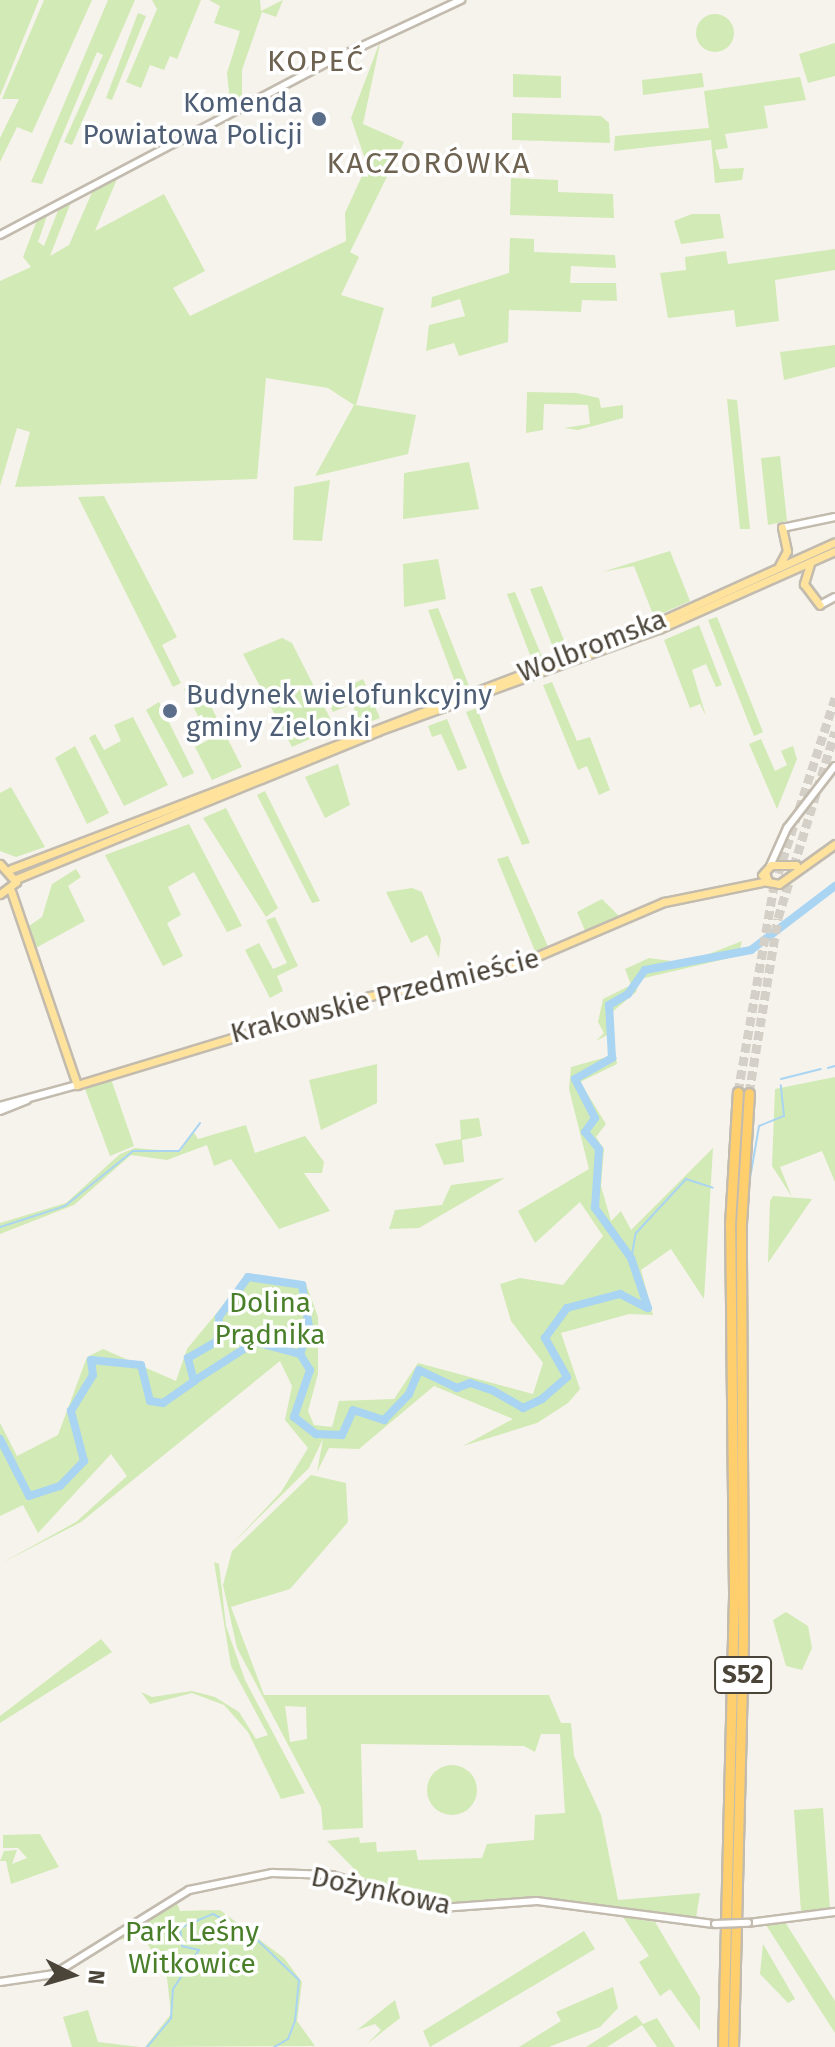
<!DOCTYPE html>
<html>
<head>
<meta charset="utf-8">
<style>
	body { margin:0 }
	#map { position:relative; width:835px; height:2047px; overflow:hidden; background:#f6f3ec; font-family:"Fira Sans",sans-serif }
	div>[style] { position:absolute }
	.green>* { inset:0; background:#d2eab5 }
	.round { border-radius:50% }
	.stream>* { height:2px; margin:-1px; padding:0 1px; transform-origin:1px; border-radius:1px; background:#a9d4f2 }
	.river>* { height:8px; margin:-4px; padding:0 4px; transform-origin:4px; border-radius:4px; background:#a9d4f2 }
	.highway-tunnel>* { height:9px; margin-top:-4.5px; transform-origin:0; background:repeating-linear-gradient(90deg,#d4d0c8 0 9px,transparent 0 13.5px) }
	.roads { filter:drop-shadow(2px 0 #c2bbae) drop-shadow(-2px 0 #c2bbae) drop-shadow(0 2px #c2bbae) drop-shadow(0 -2px #c2bbae) }
	.minor>* { height:6px; margin:-3px; padding:0 3px; transform-origin:3px; border-radius:3px; background:#fff }
	.major>* { height:7px; margin:-3.5px; padding:0 3.5px; transform-origin:3.5px; border-radius:3.5px; background:#ffe39c }
	.highway>* { height:9px; margin:-4.5px; padding:0 4.5px; transform-origin:4.5px; border-radius:4.5px; background:#ffcf6e }
	.bridges { filter:drop-shadow(2px 0 #c2bbae) drop-shadow(-2px 0 #c2bbae) drop-shadow(0 2px #c2bbae) drop-shadow(0 -2px #c2bbae) }
	.minor-bridge>* { height:6px; margin:-3px; padding:0 3px; transform-origin:3px; border-radius:3px; background:#fff }
	.dots>* { width:22px; height:22px; translate:-50% -50%; box-sizing:border-box; border:4px solid #fff; border-radius:50% }
	span { translate:-50% -50%; white-space:nowrap; text-align:center; line-height:1.15; -webkit-text-stroke:7px #fff; paint-order:stroke }
	.shield-label span { padding:2px 6px; background:#fff; border:2px solid; border-radius:6px; -webkit-text-stroke-width:0 }
	.shield-label { font-size:26px; color:#4b4439; font-weight:700 }
	.service-label { font-size:28px; color:#4e5e75 }
	.right { translate:-100% -50%; text-align:right }
	.left { translate:0 -50%; text-align:left }
	.street-label { font-size:28px; color:#4b4439 }
	.park-label { font-size:28px; color:#4a7f2a }
	.neighbourhood-label { font-size:30px; color:#6e6250; letter-spacing:2px }
	.north { position:absolute; left:32px; top:1935px; width:80px; height:80px; -webkit-text-stroke:6px #fff; paint-order:stroke; rotate:95deg; font-size:22px; font-weight:700; line-height:32px; text-align:center; color:#4b4439 }
	.north::after { content:''; display:block; margin:auto; width:28px; height:36px; background:#4b4439; clip-path:polygon(50% 0,100% 100%,50% 72%,0 100%) }
</style>
</head>
<body>
<div id="map">
	<div class="green">
		<i style="clip-path:polygon(0 0,39px 0,0 96px)"></i>
		<i style="clip-path:polygon(44px 0,92px 0,32px 133px,17px 127px,0 162px,0 138px,19px 99px,2px 99px)"></i>
		<i style="clip-path:polygon(108px 0,135px 0,72px 145px,64px 142px,103px 55px,97px 52px,42px 184px,31px 182px)"></i>
		<i style="clip-path:polygon(152px 0,201px 0,177px 59px,170px 56px,164px 70px,150px 65px,141px 88px,126px 82px,157px 9px)"></i>
		<i style="clip-path:polygon(209px 0,260px 0,261px 11px,283px 0,276px 17px,262px 12px,242px 70px,242px 103px,231px 110px,227px 73px,240px 31px,214px 23px,220px 6px)"></i>
		<i style="clip-path:polygon(138px 13px,146px 16px,112px 100px,106px 98px)"></i>
		<i class="round" style="left:696px;top:14px;width:38px;height:38px"></i>
		<i style="clip-path:polygon(381px 39px,363px 124px,404px 142px,350px 252px,359px 257px,341px 295px,384px 308px,356px 405px,416px 415px,408px 454px,315px 476px,354px 405px,328px 388px,266px 378px,257px 479px,15px 487px,30px 432px,17px 428px,0 486px,0 281px,31px 267px,23px 257px,39px 215px,49px 210px,38px 242px,44px 246px,61px 203px,73px 197px,50px 256px,69px 245px,94px 188px,117px 179px,95px 231px,164px 194px,205px 271px,173px 288px,190px 316px,346px 241px,345px 213px,367px 165px,351px 118px)"></i>
		<i style="clip-path:polygon(835px 43px,835px 76px,808px 83px,799px 54px)"></i>
		<i style="clip-path:polygon(702px 73px,704px 87px,643px 95px,642px 80px)"></i>
		<i style="clip-path:polygon(513px 74px,561px 76px,561px 98px,513px 97px)"></i>
		<i style="clip-path:polygon(800px 77px,806px 100px,764px 106px,768px 128px,725px 134px,728px 148px,715px 150px,720px 169px,744px 168px,742px 180px,715px 183px,711px 140px,614px 151px,615px 136px,709px 128px,704px 91px)"></i>
		<i style="clip-path:polygon(512px 113px,601px 116px,609px 123px,610px 143px,512px 140px)"></i>
		<i style="clip-path:polygon(511px 178px,558px 180px,558px 192px,613px 194px,614px 218px,510px 215px)"></i>
		<i style="clip-path:polygon(692px 214px,720px 214px,724px 238px,681px 244px,674px 221px)"></i>
		<i style="clip-path:polygon(510px 238px,534px 239px,534px 252px,615px 255px,616px 268px,571px 266px,570px 283px,616px 283px,617px 301px,582px 300px,581px 312px,509px 310px,508px 342px,459px 356px,454px 343px,426px 351px,429px 325px,465px 316px,460px 299px,431px 308px,432px 297px,509px 273px)"></i>
		<i style="clip-path:polygon(835px 249px,835px 270px,775px 280px,779px 321px,736px 327px,734px 310px,668px 318px,660px 273px,686px 270px,685px 257px,726px 251px,728px 264px)"></i>
		<i style="clip-path:polygon(835px 345px,835px 367px,784px 380px,780px 352px)"></i>
		<i style="clip-path:polygon(527px 392px,576px 393px,599px 398px,601px 408px,623px 405px,623px 418px,578px 430px,564px 428px,590px 424px,588px 405px,544px 404px,543px 430px,526px 433px)"></i>
		<i style="clip-path:polygon(727px 399px,737px 400px,750px 529px,740px 529px)"></i>
		<i style="clip-path:polygon(780px 456px,787px 521px,768px 525px,761px 458px)"></i>
		<i style="clip-path:polygon(469px 462px,479px 509px,403px 519px,404px 473px)"></i>
		<i style="clip-path:polygon(330px 480px,322px 541px,293px 540px,294px 487px)"></i>
		<i style="clip-path:polygon(104px 496px,177px 637px,162px 645px,181px 683px,173px 687px,78px 497px)"></i>
		<i style="clip-path:polygon(670px 551px,690px 601px,654px 617px,634px 566px,602px 572px)"></i>
		<i style="clip-path:polygon(438px 559px,446px 599px,404px 607px,403px 564px)"></i>
		<i style="clip-path:polygon(542px 586px,568px 650px,556px 655px,530px 589px)"></i>
		<i style="clip-path:polygon(515px 592px,543px 659px,533px 663px,507px 594px)"></i>
		<i style="clip-path:polygon(438px 608px,469px 686px,458px 690px,428px 610px)"></i>
		<i style="clip-path:polygon(717px 617px,763px 732px,754px 736px,708px 620px)"></i>
		<i style="clip-path:polygon(699px 625px,722px 685px,716px 687px,706px 664px,692px 670px,706px 716px,700px 704px,690px 708px,664px 640px)"></i>
		<i style="clip-path:polygon(282px 638px,292px 643px,335px 728px,292px 747px,243px 654px)"></i>
		<i style="clip-path:polygon(363px 679px,380px 718px,362px 725px,352px 704px,333px 712px,325px 697px)"></i>
		<i style="clip-path:polygon(198px 681px,242px 767px,212px 780px,195px 747px,210px 739px,184px 689px)"></i>
		<i style="clip-path:polygon(552px 682px,577px 741px,590px 737px,610px 790px,599px 795px,587px 766px,578px 770px,543px 685px)"></i>
		<i style="clip-path:polygon(159px 702px,194px 773px,183px 778px,146px 710px)"></i>
		<i style="clip-path:polygon(477px 708px,502px 776px,530px 843px,522px 845px,466px 712px)"></i>
		<i style="clip-path:polygon(133px 717px,168px 785px,124px 806px,89px 738px,95px 734px,104px 750px,121px 741px,114px 725px)"></i>
		<i style="clip-path:polygon(447px 719px,467px 768px,458px 771px,441px 734px,432px 737px,428px 726px)"></i>
		<i style="clip-path:polygon(761px 739px,775px 771px,787px 765px,781px 751px,793px 746px,797px 759px,777px 809px,749px 744px)"></i>
		<i style="clip-path:polygon(75px 746px,109px 813px,87px 824px,55px 758px)"></i>
		<i style="clip-path:polygon(338px 764px,350px 805px,325px 818px,305px 777px)"></i>
		<i style="clip-path:polygon(11px 787px,45px 847px,16px 857px,0 851px,0 793px)"></i>
		<i style="clip-path:polygon(265px 791px,320px 901px,312px 903px,257px 795px)"></i>
		<i style="clip-path:polygon(226px 808px,278px 908px,266px 917px,203px 818px)"></i>
		<i style="clip-path:polygon(189px 824px,242px 926px,227px 932px,194px 872px,168px 887px,181px 915px,167px 923px,183px 956px,163px 966px,105px 855px)"></i>
		<i style="clip-path:polygon(508px 856px,550px 951px,537px 956px,497px 859px)"></i>
		<i style="clip-path:polygon(76px 869px,81px 877px,68px 886px,85px 921px,34px 949px,26px 928px,42px 917px,52px 884px)"></i>
		<i style="clip-path:polygon(412px 888px,422px 892px,441px 939px,439px 958px,427px 935px,411px 943px,386px 892px)"></i>
		<i style="clip-path:polygon(602px 899px,620px 917px,586px 933px,577px 912px)"></i>
		<i style="clip-path:polygon(275px 917px,298px 966px,277px 976px,283px 991px,270px 998px,245px 950px,259px 943px,273px 969px,287px 963px,266px 920px)"></i>
		<i style="clip-path:polygon(742px 941px,738px 956px,640px 979px,636px 992px,610px 1014px,617px 1064px,580px 1082px,606px 1124px,596px 1137px,604px 1149px,601px 1186px,611px 1221px,621px 1211px,631px 1230px,713px 1148px,704px 1299px,671px 1249px,641px 1270px,653px 1315px,629px 1314px,561px 1333px,580px 1389px,568px 1403px,537px 1423px,463px 1446px,513px 1419px,434px 1386px,359px 1449px,329px 1448px,317px 1472px,323px 1439px,309px 1468px,233px 1543px,281px 1492px,308px 1448px,285px 1420px,292px 1386px,280px 1361px,81px 1522px,0 1564px,76px 1522px,127px 1476px,111px 1454px,38px 1533px,23px 1505px,0 1516px,0 1423px,17px 1456px,58px 1435px,87px 1357px,103px 1349px,176px 1381px,187px 1349px,248px 1275px,306px 1284px,318px 1317px,318px 1374px,308px 1411px,314px 1425px,332px 1427px,339px 1401px,394px 1399px,418px 1363px,533px 1394px,543px 1363px,511px 1321px,500px 1284px,520px 1278px,563px 1285px,603px 1236px,580px 1202px,535px 1243px,518px 1211px,589px 1169px,569px 1089px,571px 1067px,610px 1056px,607px 1035px,596px 1041px,604px 1033px,598px 1022px,603px 999px,631px 985px,625px 969px,649px 958px,686px 963px)"></i>
		<i style="clip-path:polygon(377px 1064px,377px 1103px,321px 1130px,309px 1080px)"></i>
		<i style="clip-path:polygon(835px 1077px,835px 1182px,822px 1151px,780px 1167px,792px 1197px,772px 1166px,775px 1089px)"></i>
		<i style="clip-path:polygon(111px 1079px,134px 1146px,110px 1156px,85px 1089px)"></i>
		<i style="clip-path:polygon(479px 1118px,482px 1136px,462px 1140px,464px 1162px,444px 1165px,435px 1144px,461px 1139px,460px 1120px)"></i>
		<i style="clip-path:polygon(246px 1125px,255px 1153px,305px 1136px,324px 1162px,322px 1173px,304px 1173px,330px 1211px,279px 1229px,231px 1159px,214px 1166px,207px 1145px,167px 1160px,131px 1155px,74px 1205px,0 1234px,0 1223px,66px 1203px,120px 1154px,135px 1148px,180px 1152px,193px 1131px,198px 1139px)"></i>
		<i style="clip-path:polygon(505px 1178px,419px 1228px,389px 1229px,395px 1210px,442px 1205px,451px 1185px)"></i>
		<i style="clip-path:polygon(773px 1196px,812px 1199px,768px 1263px,770px 1201px)"></i>
		<i style="clip-path:polygon(evenodd,311px 1475px,346px 1483px,348px 1522px,290px 1589px,231px 1607px,264px 1695px,549px 1695px,561px 1723px,571px 1723px,574px 1756px,601px 1815px,618px 1900px,700px 1893px,696px 1918px,539px 1897px,440px 1904px,367px 1882px,327px 1841px,359px 1837px,360px 1843px,376px 1842px,377px 1852px,416px 1850px,418px 1860px,482px 1858px,487px 1844px,534px 1840px,535px 1815px,565px 1813px,560px 1734px,541px 1734px,535px 1752px,524px 1746px,361px 1744px,363px 1828px,323px 1830px,321px 1807px,237px 1648px,223px 1585px,232px 1551px,311px 1475px,285px 1706px,306px 1707px,307px 1739px,290px 1742px,285px 1706px)"></i>
		<i style="clip-path:polygon(214px 1562px,219px 1564px,226px 1626px,245px 1680px,305px 1793px,281px 1799px,248px 1732px,224px 1705px,192px 1693px,150px 1704px,141px 1692px,152px 1697px,192px 1691px,215px 1697px,239px 1712px,256px 1739px,268px 1735px,231px 1666px)"></i>
		<i style="clip-path:polygon(786px 1612px,808px 1626px,812px 1648px,802px 1670px,786px 1666px,773px 1620px)"></i>
		<i style="clip-path:polygon(101px 1639px,112px 1652px,0 1723px,0 1716px)"></i>
		<i class="round" style="left:427px;top:1765px;width:50px;height:50px"></i>
		<i style="clip-path:polygon(823px 1808px,830px 1909px,801px 1912px,794px 1810px)"></i>
		<i style="clip-path:polygon(40px 1834px,59px 1867px,11px 1884px,6px 1861px,0 1861px,4px 1851px,17px 1850px,12px 1864px,27px 1858px,18px 1848px,3px 1848px,3px 1835px)"></i>
		<i style="clip-path:polygon(176px 1901px,180px 1911px,220px 1910px,284px 1958px,302px 1982px,297px 2021px,315px 2046px,145px 2047px,171px 2014px,167px 1978px,143px 1936px,112px 1941px,134px 1927px,139px 1934px,147px 1928px,143px 1921px)"></i>
		<i style="clip-path:polygon(623px 1917px,655px 1922px,700px 1997px,700px 2031px,670px 1989px,660px 1996px,639px 1962px,649px 1956px)"></i>
		<i style="clip-path:polygon(785px 1922px,835px 2001px,835px 2033px,766px 1925px)"></i>
		<i style="clip-path:polygon(584px 1931px,595px 1949px,430px 2047px,423px 2031px)"></i>
		<i style="clip-path:polygon(763px 1944px,795px 1999px,788px 2003px,760px 1974px)"></i>
		<i style="clip-path:polygon(613px 1987px,618px 2008px,600px 2027px,549px 2047px,519px 2047px,561px 2021px,556px 2012px)"></i>
		<i style="clip-path:polygon(395px 2000px,400px 2018px,367px 2044px,381px 2030px,375px 2024px,357px 2030px)"></i>
		<i style="clip-path:polygon(88px 2010px,98px 2042px,140px 2047px,72px 2047px,63px 2017px)"></i>
		<i style="clip-path:polygon(636px 2015px,643px 2024px,657px 2018px,675px 2047px,657px 2047px,642px 2025px,607px 2047px,586px 2047px)"></i>
	</div>
	<div class="stream">
		<i style="left:828px;top:1068px;width:7px;rotate:-16deg"></i>
		<i style="left:781px;top:1079px;width:41px;rotate:-14deg"></i>
		<i style="left:748px;top:1190px;width:65px;rotate:-80.2deg"></i>
		<i style="left:759px;top:1126px;width:27px;rotate:-22deg"></i>
		<i style="left:784px;top:1116px;width:31px;rotate:-96deg"></i>
		<i style="left:0;top:1227px;width:68px;rotate:-17.9deg"></i>
		<i style="left:65px;top:1206px;width:87px;rotate:-39deg"></i>
		<i style="left:133px;top:1151px;width:46px"></i>
		<i style="left:179px;top:1151px;width:35px;rotate:-53deg"></i>
		<i style="left:631px;top:1260px;width:27px;rotate:-80deg"></i>
		<i style="left:636px;top:1233px;width:74px;rotate:-47.2deg"></i>
		<i style="left:686px;top:1179px;width:28px;rotate:18deg"></i>
		<i style="left:147px;top:2047px;width:38px;rotate:-50deg"></i>
		<i style="left:171px;top:2018px;width:29px;rotate:-86deg"></i>
		<i style="left:173px;top:1989px;width:47px;rotate:-56.3deg"></i>
		<i style="left:199px;top:1950px;width:17px;rotate:-167deg"></i>
		<i style="left:182px;top:1946px;width:18px;rotate:-96deg"></i>
		<i style="left:180px;top:1928px;width:36px;rotate:-23deg"></i>
		<i style="left:213px;top:1914px;width:43px;rotate:27.8deg"></i>
		<i style="left:251px;top:1934px;width:66px;rotate:43.8deg"></i>
		<i style="left:299px;top:1980px;width:41px;rotate:95.6deg"></i>
		<i style="left:295px;top:2021px;width:19px;rotate:111deg"></i>
		<i style="left:288px;top:2039px;width:16px;rotate:150deg"></i>
	</div>
	<div class="river">
		<i style="left:194px;top:1381px;width:72px;rotate:-32.6deg"></i>
		<i style="left:255px;top:1342px;width:47px;rotate:14.9deg"></i>
		<i style="left:0;top:1439px;width:64px;rotate:63deg"></i>
		<i style="left:29px;top:1496px;width:33px;rotate:-18deg"></i>
		<i style="left:60px;top:1486px;width:35px;rotate:-46deg"></i>
		<i style="left:84px;top:1461px;width:52px;rotate:-104.6deg"></i>
		<i style="left:71px;top:1411px;width:42px;rotate:-58.6deg"></i>
		<i style="left:93px;top:1375px;width:15px;rotate:-98deg"></i>
		<i style="left:91px;top:1360px;width:50px;rotate:5.7deg"></i>
		<i style="left:141px;top:1365px;width:37px;rotate:76deg"></i>
		<i style="left:150px;top:1401px;width:13px;rotate:9deg"></i>
		<i style="left:163px;top:1403px;width:38px;rotate:-35deg"></i>
		<i style="left:194px;top:1381px;width:24px;rotate:-105deg"></i>
		<i style="left:188px;top:1358px;width:34px;rotate:-30deg"></i>
		<i style="left:217px;top:1341px;width:24px;rotate:-85deg"></i>
		<i style="left:219px;top:1317px;width:49px;rotate:-54.1deg"></i>
		<i style="left:248px;top:1277px;width:55px;rotate:8.4deg"></i>
		<i style="left:302px;top:1285px;width:43px;rotate:80.5deg"></i>
		<i style="left:309px;top:1327px;width:28px;rotate:108deg"></i>
		<i style="left:300px;top:1354px;width:19px;rotate:58deg"></i>
		<i style="left:310px;top:1370px;width:50px;rotate:108.8deg"></i>
		<i style="left:294px;top:1417px;width:28px;rotate:38deg"></i>
		<i style="left:316px;top:1434px;width:26px;rotate:2deg"></i>
		<i style="left:342px;top:1435px;width:27px;rotate:-66deg"></i>
		<i style="left:353px;top:1410px;width:33px;rotate:18deg"></i>
		<i style="left:384px;top:1420px;width:36px;rotate:-46deg"></i>
		<i style="left:409px;top:1394px;width:26px;rotate:-67deg"></i>
		<i style="left:419px;top:1370px;width:42px;rotate:25.3deg"></i>
		<i style="left:457px;top:1388px;width:14px;rotate:-21deg"></i>
		<i style="left:470px;top:1383px;width:23px;rotate:18deg"></i>
		<i style="left:492px;top:1390px;width:36px;rotate:30deg"></i>
		<i style="left:523px;top:1408px;width:21px;rotate:-25deg"></i>
		<i style="left:542px;top:1399px;width:33px;rotate:-41deg"></i>
		<i style="left:567px;top:1377px;width:45px;rotate:-119.4deg"></i>
		<i style="left:545px;top:1338px;width:37px;rotate:-54deg"></i>
		<i style="left:567px;top:1308px;width:55px;rotate:-14.8deg"></i>
		<i style="left:620px;top:1294px;width:31px;rotate:27deg"></i>
		<i style="left:648px;top:1308px;width:53px;rotate:-108.8deg"></i>
		<i style="left:631px;top:1258px;width:62px;rotate:-125.8deg"></i>
		<i style="left:595px;top:1208px;width:59px;rotate:-86.1deg"></i>
		<i style="left:599px;top:1149px;width:22px;rotate:-129deg"></i>
		<i style="left:585px;top:1132px;width:17px;rotate:-54deg"></i>
		<i style="left:595px;top:1118px;width:44px;rotate:-117.1deg"></i>
		<i style="left:575px;top:1079px;width:43px;rotate:-29.6deg"></i>
		<i style="left:612px;top:1058px;width:53px;rotate:-93.2deg"></i>
		<i style="left:609px;top:1005px;width:22px;rotate:-30deg"></i>
		<i style="left:628px;top:994px;width:29px;rotate:-55deg"></i>
		<i style="left:645px;top:970px;width:108px;rotate:-10.7deg"></i>
		<i style="left:751px;top:950px;width:106px;rotate:-37.3deg"></i>
	</div>
	<div class="highway-tunnel">
		<i style="left:738px;top:1092px;width:209px;rotate:-80.1deg"></i>
		<i style="left:774px;top:886px;width:198px;rotate:-72deg"></i>
		<i style="left:749px;top:1093px;width:177px;rotate:-80.6deg"></i>
		<i style="left:778px;top:918px;width:195px;rotate:-73deg"></i>
	</div>
	<div class="roads">
		<div class="minor">
			<i style="left:0;top:235px;width:371px;rotate:-27.8deg"></i>
			<i style="left:328px;top:62px;width:147px;rotate:-25deg"></i>
			<i style="left:782px;top:528px;width:54px;rotate:-11.7deg"></i>
			<i style="left:820px;top:605px;width:17px;rotate:-28deg"></i>
			<i style="left:770px;top:866px;width:42px;rotate:-65.9deg"></i>
			<i style="left:787px;top:828px;width:78px;rotate:-52.3deg"></i>
			<i style="left:0;top:1106px;width:80px;rotate:-15.3deg"></i>
			<i style="left:0;top:1111px;width:29px;rotate:-22deg"></i>
			<i style="left:748px;top:1923px;width:88px;rotate:-7.2deg"></i>
			<i style="left:0;top:1982px;width:55px;rotate:-8.4deg"></i>
			<i style="left:54px;top:1974px;width:159px;rotate:-31.9deg"></i>
			<i style="left:189px;top:1890px;width:85px;rotate:-11.6deg"></i>
			<i style="left:272px;top:1873px;width:60px;rotate:1.9deg"></i>
			<i style="left:332px;top:1875px;width:114px;rotate:16.8deg"></i>
			<i style="left:441px;top:1908px;width:96px;rotate:-4.2deg"></i>
			<i style="left:537px;top:1901px;width:179px;rotate:7.4deg"></i>
		</div>
		<div class="major">
			<i style="left:810px;top:564px;width:21px;rotate:107deg"></i>
			<i style="left:804px;top:584px;width:26px;rotate:53deg"></i>
			<i style="left:779px;top:566px;width:17px;rotate:-62deg"></i>
			<i style="left:787px;top:551px;width:24px;rotate:-102deg"></i>
			<i style="left:0;top:864px;width:24px;rotate:48deg"></i>
			<i style="left:16px;top:882px;width:20px;rotate:143deg"></i>
			<i style="left:11px;top:869px;width:690px;rotate:-20.88deg"></i>
			<i style="left:656px;top:623px;width:196px;rotate:-24.3deg"></i>
			<i style="left:765px;top:872px;width:10px;rotate:73deg"></i>
			<i style="left:768px;top:882px;width:11px;rotate:10deg"></i>
			<i style="left:779px;top:884px;width:69px;rotate:-35.5deg"></i>
			<i style="left:762px;top:875px;width:13px;rotate:-48deg"></i>
			<i style="left:771px;top:865px;width:25px"></i>
			<i style="left:16px;top:879px;width:391px;rotate:-22.2deg"></i>
			<i style="left:378px;top:731px;width:299px;rotate:-20deg"></i>
			<i style="left:659px;top:629px;width:193px;rotate:-23.9deg"></i>
			<i style="left:11px;top:891px;width:205px;rotate:71.2deg"></i>
			<i style="left:77px;top:1085px;width:306px;rotate:-16.9deg"></i>
			<i style="left:370px;top:996px;width:137px;rotate:-10.9deg"></i>
			<i style="left:505px;top:970px;width:173px;rotate:-23.2deg"></i>
			<i style="left:664px;top:902px;width:105px;rotate:-11.5deg"></i>
		</div>
		<div class="highway">
			<i style="left:723px;top:2047px;width:455px;rotate:-88.6deg"></i>
			<i style="left:734px;top:1592px;width:367px;rotate:-90.6deg"></i>
			<i style="left:730px;top:1225px;width:133px;rotate:-86.6deg"></i>
			<i style="left:733px;top:2047px;width:408px;rotate:-88.6deg"></i>
			<i style="left:743px;top:1639px;width:416px;rotate:-90.3deg"></i>
			<i style="left:741px;top:1223px;width:130px;rotate:-86.5deg"></i>
		</div>
	</div>
	<div class="bridges">
		<div class="minor-bridge">
			<i style="left:715px;top:1924px;width:33px;rotate:-2deg"></i>
		</div>
	</div>
	<div class="dots">
		<i style="left:319px;top:119px;background:#5c6f8a"></i>
		<i style="left:170px;top:711px;background:#5c6f8a"></i>
	</div>
	<div class="shield-label">
		<span style="left:743px;top:1675px">S52</span>
	</div>
	<div class="service-label">
		<span class="right" style="left:303px;top:119px">Komenda<br>Powiatowa Policji</span>
		<span class="left" style="left:186px;top:711px">Budynek wielofunkcyjny<br>gminy Zielonki</span>
	</div>
	<div class="street-label">
		<span style="left:592px;top:646px;rotate:-21deg">Wolbromska</span>
		<span style="left:385px;top:996px;rotate:-14deg">Krakowskie Przedmieście</span>
		<span style="left:381px;top:1891px;rotate:12deg">Dożynkowa</span>
	</div>
	<div class="park-label">
		<span style="left:270px;top:1319px">Dolina<br>Prądnika</span>
		<span style="left:192px;top:1948px">Park Leśny<br>Witkowice</span>
	</div>
	<div class="neighbourhood-label">
		<span style="left:316px;top:61px">KOPEĆ</span>
		<span style="left:429px;top:163px">KACZORÓWKA</span>
	</div>
	<div class="north">N</div>
</div>
</body>
</html>
